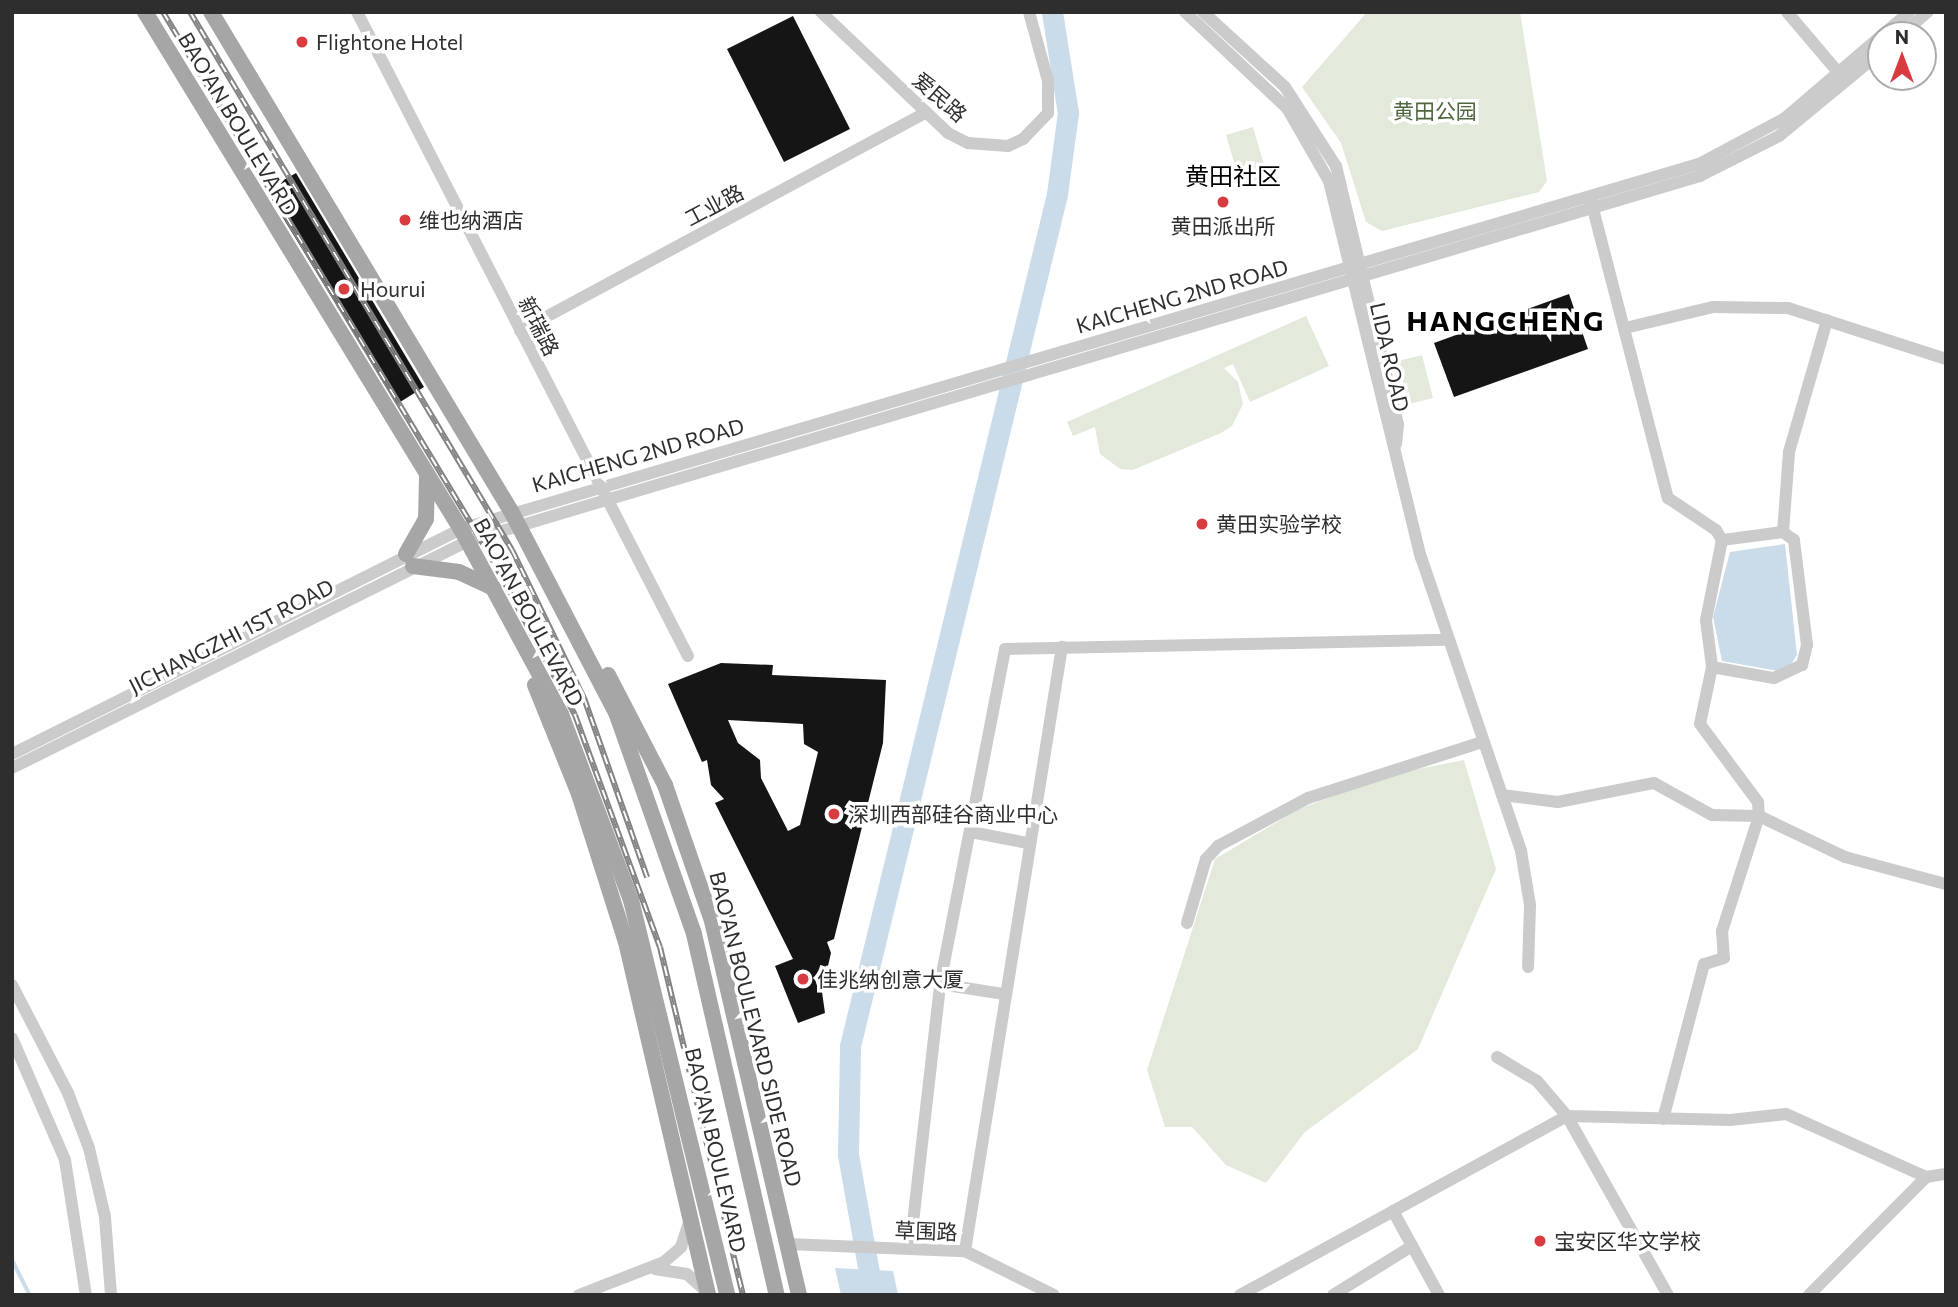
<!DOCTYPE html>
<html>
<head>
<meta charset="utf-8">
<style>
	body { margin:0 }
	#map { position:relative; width:1958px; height:1307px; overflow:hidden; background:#fff; font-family:Commissioner,"Noto Sans SC",sans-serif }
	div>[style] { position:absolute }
	.green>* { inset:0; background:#e3eadc }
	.water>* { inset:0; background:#cadbe9 }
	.stream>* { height:3.5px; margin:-1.75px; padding:0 1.75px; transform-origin:1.75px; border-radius:1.75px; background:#cadbe9 }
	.river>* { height:21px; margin:-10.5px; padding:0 10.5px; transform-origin:10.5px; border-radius:10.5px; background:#cadbe9 }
	.building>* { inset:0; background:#151515 }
	.minor>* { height:12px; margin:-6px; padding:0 6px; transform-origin:6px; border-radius:6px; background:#cbcbcb }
	.major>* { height:16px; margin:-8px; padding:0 8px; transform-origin:8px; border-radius:8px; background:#a6a6a6 }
	.rail>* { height:6px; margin-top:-3px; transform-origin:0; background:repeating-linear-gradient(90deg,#fff 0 10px,#838383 0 20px); box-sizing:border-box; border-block:2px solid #838383 }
	.dots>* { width:19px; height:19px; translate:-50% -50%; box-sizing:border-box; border:4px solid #fff; border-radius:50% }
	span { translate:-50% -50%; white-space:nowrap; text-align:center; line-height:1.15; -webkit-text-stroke:7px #fff; paint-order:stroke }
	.poi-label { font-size:21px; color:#2e2e2e }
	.left { translate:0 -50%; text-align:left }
	.street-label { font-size:21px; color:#2e2e2e }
	.park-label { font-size:21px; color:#4f663e }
	.quarter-label { font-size:24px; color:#000 }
	.district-label { font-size:28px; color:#000; font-weight:700; letter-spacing:2px }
	.frame { position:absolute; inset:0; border:14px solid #2e2e2e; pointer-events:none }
	.north { position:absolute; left:1867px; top:21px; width:70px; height:70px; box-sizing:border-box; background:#fff; border:2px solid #ababab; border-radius:50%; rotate:0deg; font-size:19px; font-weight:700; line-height:28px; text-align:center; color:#2e2e2e }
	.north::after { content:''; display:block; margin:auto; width:24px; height:32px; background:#d93c40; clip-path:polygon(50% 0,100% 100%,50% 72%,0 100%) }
</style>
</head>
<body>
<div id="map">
	<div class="green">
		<i style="clip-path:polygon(1367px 12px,1520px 12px,1547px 181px,1539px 192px,1382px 231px,1366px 222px,1341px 143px,1302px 87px)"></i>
		<i style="clip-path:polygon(1253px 127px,1268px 178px,1241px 186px,1226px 135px)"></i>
		<i style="clip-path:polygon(1306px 316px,1329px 366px,1250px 402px,1233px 364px,1224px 368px,1238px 382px,1243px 404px,1232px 426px,1221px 433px,1133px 470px,1120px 469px,1100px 454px,1095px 427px,1073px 436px,1067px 422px)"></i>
		<i style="clip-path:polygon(1422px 355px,1433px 398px,1409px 404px,1398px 361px)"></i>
		<i style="clip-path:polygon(1464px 760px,1496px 869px,1418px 1049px,1305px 1132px,1266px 1183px,1226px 1165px,1192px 1127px,1165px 1127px,1147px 1070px,1215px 859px,1299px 809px,1388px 775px)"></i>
	</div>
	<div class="water">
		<i style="clip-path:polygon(1785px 544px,1797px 655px,1788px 669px,1778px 671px,1722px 661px,1713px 617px,1730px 552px)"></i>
		<i style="clip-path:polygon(835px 1268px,893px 1271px,898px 1295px,841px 1295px)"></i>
	</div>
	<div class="stream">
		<i style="left:12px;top:1259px;width:40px;rotate:63.4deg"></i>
	</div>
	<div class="river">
		<i style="left:873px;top:1295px;width:143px;rotate:-100.1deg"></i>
		<i style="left:848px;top:1154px;width:108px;rotate:-88.9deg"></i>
		<i style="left:850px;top:1046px;width:877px;rotate:-76.34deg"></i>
		<i style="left:1057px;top:194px;width:82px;rotate:-82.3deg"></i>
		<i style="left:1068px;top:113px;width:102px;rotate:-99deg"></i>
	</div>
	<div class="building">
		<i style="clip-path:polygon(793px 16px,850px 129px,784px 162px,727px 49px)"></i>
		<i style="clip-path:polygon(296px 173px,424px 387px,397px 404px,266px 190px)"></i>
		<i style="clip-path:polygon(1569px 294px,1588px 349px,1454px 397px,1434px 343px)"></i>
		<i style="clip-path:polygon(evenodd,721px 663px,773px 665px,772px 675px,886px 680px,883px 743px,834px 939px,827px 942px,831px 953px,822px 992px,825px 1013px,798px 1023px,775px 966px,793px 959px,715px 803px,724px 799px,711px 785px,707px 760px,702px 762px,668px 684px,721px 663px,728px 720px,803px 724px,804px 744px,818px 752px,800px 825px,788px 831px,761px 778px,760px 760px,738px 743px,728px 720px)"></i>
	</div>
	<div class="minor">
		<i style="left:357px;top:12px;width:724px;rotate:62.8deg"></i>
		<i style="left:821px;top:12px;width:175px;rotate:43.6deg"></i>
		<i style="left:948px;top:133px;width:22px;rotate:27deg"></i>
		<i style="left:968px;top:143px;width:40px;rotate:4.3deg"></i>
		<i style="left:1008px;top:146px;width:17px;rotate:-25deg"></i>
		<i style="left:1023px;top:139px;width:36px;rotate:-46deg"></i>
		<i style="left:1048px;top:113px;width:32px;rotate:-90deg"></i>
		<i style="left:1048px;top:81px;width:72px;rotate:-105.4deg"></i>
		<i style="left:1185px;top:12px;width:140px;rotate:43.3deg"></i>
		<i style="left:1287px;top:108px;width:84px;rotate:60.1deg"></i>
		<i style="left:1329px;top:181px;width:387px;rotate:76.3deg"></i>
		<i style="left:1421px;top:557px;width:311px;rotate:71.2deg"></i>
		<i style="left:1521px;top:851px;width:55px;rotate:80.5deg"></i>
		<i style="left:1530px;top:905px;width:62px;rotate:91.8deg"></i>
		<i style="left:1203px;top:12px;width:111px;rotate:42.4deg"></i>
		<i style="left:1285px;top:87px;width:94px;rotate:57.2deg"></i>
		<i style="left:1336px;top:166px;width:266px;rotate:76.5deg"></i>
		<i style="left:1398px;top:425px;width:19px;rotate:96deg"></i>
		<i style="left:1787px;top:12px;width:87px;rotate:49.7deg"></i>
		<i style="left:1882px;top:35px;width:35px;rotate:-40deg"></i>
		<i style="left:1901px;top:35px;width:35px;rotate:-41deg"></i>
		<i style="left:1591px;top:201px;width:307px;rotate:75.5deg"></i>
		<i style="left:1668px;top:498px;width:58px;rotate:33.7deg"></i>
		<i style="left:1716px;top:530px;width:12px;rotate:59deg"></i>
		<i style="left:1722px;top:540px;width:82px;rotate:101.3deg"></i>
		<i style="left:1706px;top:620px;width:47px;rotate:82.7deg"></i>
		<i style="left:1712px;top:667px;width:58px;rotate:101.9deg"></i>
		<i style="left:1700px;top:724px;width:97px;rotate:53.4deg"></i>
		<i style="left:1758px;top:802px;width:14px;rotate:86deg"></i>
		<i style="left:1759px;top:816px;width:121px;rotate:107.8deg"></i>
		<i style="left:1722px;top:931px;width:27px;rotate:86deg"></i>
		<i style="left:1724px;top:958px;width:21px;rotate:163deg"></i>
		<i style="left:1704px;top:964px;width:160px;rotate:104.8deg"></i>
		<i style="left:1625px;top:328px;width:90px;rotate:-13.4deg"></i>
		<i style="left:1713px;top:307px;width:75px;rotate:0.8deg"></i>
		<i style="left:1788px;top:308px;width:166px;rotate:17.9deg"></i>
		<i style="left:520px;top:331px;width:460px;rotate:-28.3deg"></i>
		<i style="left:1783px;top:532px;width:80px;rotate:-85.7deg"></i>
		<i style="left:1789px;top:452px;width:137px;rotate:-73.9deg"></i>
		<i style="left:1712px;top:667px;width:63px;rotate:10.1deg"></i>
		<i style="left:1774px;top:678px;width:31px;rotate:-25deg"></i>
		<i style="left:1802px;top:665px;width:21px;rotate:-76deg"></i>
		<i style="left:1807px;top:645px;width:106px;rotate:-97.1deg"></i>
		<i style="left:1794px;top:540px;width:14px;rotate:-144deg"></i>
		<i style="left:1783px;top:532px;width:62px;rotate:172.5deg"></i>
		<i style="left:12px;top:754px;width:502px;rotate:-26.62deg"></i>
		<i style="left:461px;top:529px;width:1291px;rotate:-16.43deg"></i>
		<i style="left:1699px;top:164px;width:98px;rotate:-28.1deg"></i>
		<i style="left:1785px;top:118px;width:126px;rotate:-40.5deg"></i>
		<i style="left:12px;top:768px;width:509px;rotate:-26.46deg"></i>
		<i style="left:468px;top:541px;width:1285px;rotate:-16.5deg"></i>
		<i style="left:1700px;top:176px;width:89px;rotate:-26.9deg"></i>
		<i style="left:1779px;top:136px;width:132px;rotate:-39.5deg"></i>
		<i style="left:1502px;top:795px;width:56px;rotate:7.1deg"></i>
		<i style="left:1558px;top:802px;width:98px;rotate:-11.2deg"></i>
		<i style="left:1654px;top:783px;width:66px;rotate:28.9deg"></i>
		<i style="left:1712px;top:815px;width:47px;rotate:1.2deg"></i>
		<i style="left:1759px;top:816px;width:95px;rotate:25.5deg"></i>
		<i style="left:1845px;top:857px;width:105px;rotate:15deg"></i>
		<i style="left:971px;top:832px;width:57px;rotate:11.1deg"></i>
		<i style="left:1187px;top:923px;width:67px;rotate:-73.5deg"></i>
		<i style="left:1206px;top:859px;width:18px;rotate:-47deg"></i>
		<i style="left:1218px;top:846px;width:102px;rotate:-28.1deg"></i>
		<i style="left:1308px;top:798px;width:183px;rotate:-17.8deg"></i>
		<i style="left:940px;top:984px;width:65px;rotate:8.9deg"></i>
		<i style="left:12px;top:985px;width:122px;rotate:62.6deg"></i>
		<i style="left:68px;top:1093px;width:59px;rotate:69.1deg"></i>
		<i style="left:89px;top:1148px;width:71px;rotate:76.9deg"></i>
		<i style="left:105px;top:1217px;width:78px;rotate:85.6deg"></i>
		<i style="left:12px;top:1038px;width:133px;rotate:66.5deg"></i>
		<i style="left:65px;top:1160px;width:137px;rotate:81.2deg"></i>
		<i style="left:1497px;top:1057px;width:47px;rotate:31deg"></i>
		<i style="left:1537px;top:1081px;width:46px;rotate:49.4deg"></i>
		<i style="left:1567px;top:1116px;width:206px;rotate:60.6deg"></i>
		<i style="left:1393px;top:1211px;width:96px;rotate:61.3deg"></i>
		<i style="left:787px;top:1244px;width:178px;rotate:2.3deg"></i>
		<i style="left:965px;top:1251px;width:99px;rotate:26.3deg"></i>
		<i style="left:910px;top:1249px;width:267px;rotate:-83.5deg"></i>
		<i style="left:940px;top:984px;width:341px;rotate:-79deg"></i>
		<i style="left:1005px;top:649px;width:440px;rotate:-1.2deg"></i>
		<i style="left:965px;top:1251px;width:612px;rotate:-80.88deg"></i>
		<i style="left:655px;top:1269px;width:32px;rotate:9deg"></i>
		<i style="left:687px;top:1274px;width:25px;rotate:42deg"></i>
		<i style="left:579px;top:1295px;width:91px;rotate:-21.2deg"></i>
		<i style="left:664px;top:1262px;width:23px;rotate:-41deg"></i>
		<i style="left:681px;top:1247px;width:25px;rotate:-72deg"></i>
		<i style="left:1240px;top:1295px;width:373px;rotate:-28.7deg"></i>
		<i style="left:1567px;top:1116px;width:163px;rotate:1.4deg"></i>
		<i style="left:1730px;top:1120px;width:56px;rotate:-6.1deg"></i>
		<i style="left:1786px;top:1114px;width:154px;rotate:24.2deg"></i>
		<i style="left:1926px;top:1177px;width:20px;rotate:-9deg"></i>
		<i style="left:1333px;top:1295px;width:93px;rotate:-31.8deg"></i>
		<i style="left:1809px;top:1295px;width:166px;rotate:-45.2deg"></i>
	</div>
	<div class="major">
		<i style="left:145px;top:12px;width:608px;rotate:58.58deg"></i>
		<i style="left:462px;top:531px;width:208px;rotate:61.6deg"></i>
		<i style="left:561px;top:714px;width:199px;rotate:69.4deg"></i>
		<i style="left:631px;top:900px;width:406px;rotate:76.3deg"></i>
		<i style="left:211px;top:12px;width:582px;rotate:58.99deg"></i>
		<i style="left:511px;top:511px;width:230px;rotate:62.5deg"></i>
		<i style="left:617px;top:715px;width:232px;rotate:70.6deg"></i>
		<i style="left:694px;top:934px;width:370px;rotate:77.1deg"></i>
		<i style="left:406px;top:554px;width:40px;rotate:-60.3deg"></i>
		<i style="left:426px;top:519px;width:42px;rotate:-88.6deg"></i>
		<i style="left:413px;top:566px;width:46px;rotate:7.4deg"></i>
		<i style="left:459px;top:572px;width:38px;rotate:25deg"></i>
		<i style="left:608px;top:675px;width:124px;rotate:62.6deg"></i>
		<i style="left:665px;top:785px;width:144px;rotate:70.9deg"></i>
		<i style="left:712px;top:921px;width:384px;rotate:76.9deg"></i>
		<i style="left:535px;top:685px;width:118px;rotate:68deg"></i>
		<i style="left:579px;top:794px;width:155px;rotate:72.4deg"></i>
		<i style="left:626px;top:942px;width:362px;rotate:76.9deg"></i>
	</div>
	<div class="rail">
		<i style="left:163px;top:12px;width:634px;rotate:58.94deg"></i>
		<i style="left:490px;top:555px;width:181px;rotate:62deg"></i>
		<i style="left:575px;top:715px;width:247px;rotate:69.9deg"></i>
		<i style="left:660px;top:947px;width:358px;rotate:76.6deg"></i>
		<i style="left:190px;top:12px;width:627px;rotate:59.1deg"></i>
		<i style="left:512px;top:550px;width:165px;rotate:64.1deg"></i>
		<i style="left:584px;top:698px;width:190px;rotate:70.6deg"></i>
	</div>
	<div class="dots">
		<i style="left:302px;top:42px;background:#d93c40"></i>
		<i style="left:1223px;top:202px;background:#d93c40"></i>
		<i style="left:405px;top:220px;background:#d93c40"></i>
		<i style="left:344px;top:289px;background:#d93c40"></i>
		<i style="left:1202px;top:524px;background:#d93c40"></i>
		<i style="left:834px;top:814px;background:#d93c40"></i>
		<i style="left:803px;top:979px;background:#d93c40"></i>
		<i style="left:1540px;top:1241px;background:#d93c40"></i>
	</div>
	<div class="poi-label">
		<span class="left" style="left:316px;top:42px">Flightone Hotel</span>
		<span class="left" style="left:419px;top:220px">维也纳酒店</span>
		<span style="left:1223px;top:226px">黄田派出所</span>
		<span class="left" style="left:360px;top:289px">Hourui</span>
		<span class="left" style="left:1216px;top:524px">黄田实验学校</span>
		<span class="left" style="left:848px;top:814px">深圳西部硅谷商业中心</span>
		<span class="left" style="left:817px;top:979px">佳兆纳创意大厦</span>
		<span class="left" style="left:1554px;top:1241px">宝安区华文学校</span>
	</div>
	<div class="street-label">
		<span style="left:940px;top:97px;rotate:41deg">爱民路</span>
		<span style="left:238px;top:124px;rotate:59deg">BAO'AN BOULEVARD</span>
		<span style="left:714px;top:205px;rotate:-28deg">工业路</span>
		<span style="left:1182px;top:296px;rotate:-16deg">KAICHENG 2ND ROAD</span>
		<span style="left:539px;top:326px;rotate:63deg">新瑞路</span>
		<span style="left:1390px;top:357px;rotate:77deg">LIDA ROAD</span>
		<span style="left:638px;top:455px;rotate:-16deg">KAICHENG 2ND ROAD</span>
		<span style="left:529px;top:612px;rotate:62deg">BAO'AN BOULEVARD</span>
		<span style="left:231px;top:636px;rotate:-27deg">JICHANGZHI 1ST ROAD</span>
		<span style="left:756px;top:1029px;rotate:76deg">BAO'AN BOULEVARD SIDE ROAD</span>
		<span style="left:716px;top:1150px;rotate:77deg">BAO'AN BOULEVARD</span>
		<span style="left:926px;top:1231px;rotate:2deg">草围路</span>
	</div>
	<div class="park-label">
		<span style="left:1435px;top:111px">黄田公园</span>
	</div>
	<div class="quarter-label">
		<span style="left:1233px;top:176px">黄田社区</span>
	</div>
	<div class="district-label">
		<span style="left:1506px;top:320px">HANGCHENG</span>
	</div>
	<div class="frame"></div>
	<div class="north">N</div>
</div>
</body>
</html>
